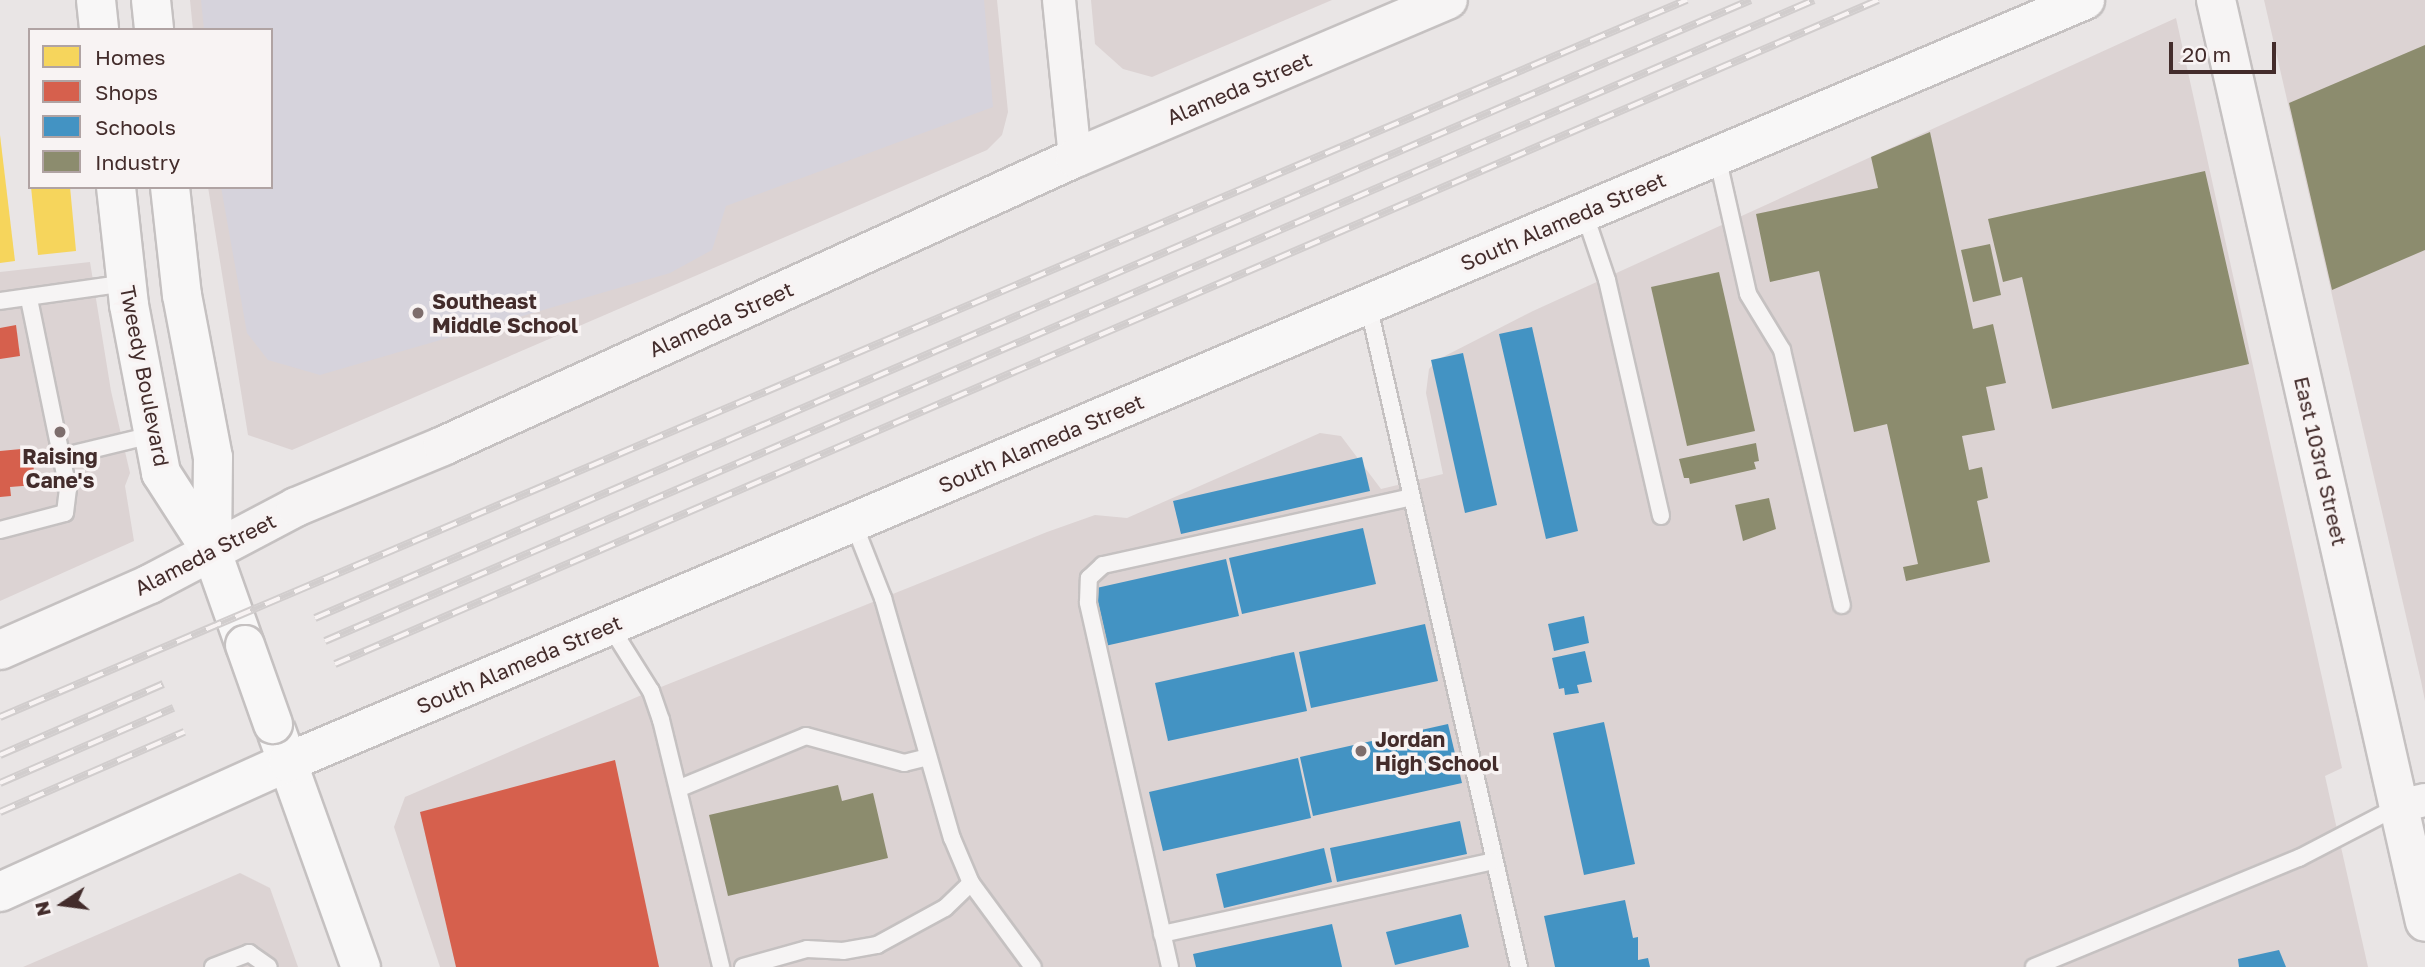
<!DOCTYPE html>
<html>
<head>
<meta charset="utf-8">
<style>
	body { margin:0 }
	#map { position:relative; width:2425px; height:967px; overflow:hidden; background:#e9e5e5; font-family:"Golos Text",sans-serif }
	div>[style] { position:absolute }
	.built>* { inset:0; background:#dcd3d3 }
	.green>* { inset:0; background:#d6d3dc }
	.homes>* { inset:0; background:#f6d55c }
	.shops>* { inset:0; background:#d6604d }
	.schools>* { inset:0; background:#4393c3 }
	.industry>* { inset:0; background:#8c8c6e }
	.roads { filter:drop-shadow(2px 0 #c5c1c1) drop-shadow(-2px 0 #c5c1c1) drop-shadow(0 2px #c5c1c1) drop-shadow(0 -2px #c5c1c1) }
	.service>* { height:16px; margin:-8px; padding:0 8px; transform-origin:8px; border-radius:8px; background:#f6f4f4 }
	.minor>* { height:32px; margin:-16px; padding:0 16px; transform-origin:16px; border-radius:16px; background:#f6f4f4 }
	.tertiary>* { height:38px; margin:-19px; padding:0 19px; transform-origin:19px; border-radius:19px; background:#f6f4f4 }
	.secondary>* { height:38px; margin:-19px; padding:0 19px; transform-origin:19px; border-radius:19px; background:#f8f7f7 }
	.primary>* { height:38px; margin:-19px; padding:0 19px; transform-origin:19px; border-radius:19px; background:#f8f7f7 }
	.rail>* { height:8px; margin-top:-4px; transform-origin:0; background:repeating-linear-gradient(90deg,#f8f3f3 0 16px,#d1cdcd 0 32px); box-sizing:border-box; border-block:2px solid #d1cdcd }
	.bridges { filter:drop-shadow(2px 0 #c5c1c1) drop-shadow(-2px 0 #c5c1c1) drop-shadow(0 2px #c5c1c1) drop-shadow(0 -2px #c5c1c1) }
	.secondary-bridge>* { height:38px; margin:-19px; padding:0 19px; transform-origin:19px; border-radius:19px; background:#f8f7f7 }
	.dots>* { width:19px; height:19px; translate:-50% -50%; box-sizing:border-box; border:4px solid #f8f3f3; border-radius:50% }
	span { translate:-50% -50%; white-space:nowrap; text-align:center; line-height:1.15; -webkit-text-stroke:7px #f8f3f3; paint-order:stroke }
	.street-label { font-size:21px; color:#432c2b }
	.poi-label { font-size:21px; color:#432c2b; font-weight:700 }
	.left { translate:0 -50%; text-align:left }
	.legend { position:absolute; left:28px; top:28px; width:245px; height:161px; box-sizing:border-box; background:#f8f3f3; border:2px solid #b0a3a3; margin:0; padding:9px 12px; list-style:none; font-size:21px; color:#432c2b }
	.legend li { display:flex; align-items:center; gap:14px; height:35px }
	.legend b { width:35px; border:2px solid #b0a3a3 }
	.north { position:absolute; left:28px; top:869px; width:70px; height:70px; -webkit-text-stroke:5px #f8f3f3; paint-order:stroke; rotate:257deg; font-size:19px; font-weight:700; line-height:28px; text-align:center; color:#432c2b }
	.north::after { content:''; display:block; margin:auto; width:24px; height:32px; background:#432c2b; clip-path:polygon(50% 0,100% 100%,50% 72%,0 100%) }
	.scale { position:absolute; left:2169px; top:42px; width:107px; height:32px; box-sizing:border-box; border:4px solid #432c2b; border-top:0; padding-left:9px; font-size:21px; line-height:24px; white-space:nowrap; color:#432c2b; -webkit-text-stroke:5px #f8f3f3; paint-order:stroke }
</style>
</head>
<body>
<div id="map">
	<div class="built">
		<i style="clip-path:polygon(190px 0,997px 0,1008px 112px,1002px 135px,987px 150px,292px 450px,248px 435px,208px 187px,271px 187px,271px 30px,193px 30px)"></i>
		<i style="clip-path:polygon(1091px 0,1332px 0,1152px 77px,1123px 69px,1095px 44px)"></i>
		<i style="clip-path:polygon(2264px 0,2425px 0,2425px 701px,2421px 681px)"></i>
		<i style="clip-path:polygon(2176px 18px,2342px 768px,2325px 776px,2368px 967px,440px 967px,394px 827px,405px 797px,651px 691px,1047px 532px,1095px 515px,1127px 518px,1320px 433px,1341px 436px,1381px 489px,1443px 474px,1426px 393px,1429px 369px,1437px 360px,1533px 311px)"></i>
		<i style="clip-path:polygon(90px 262px,111px 391px,130px 473px,125px 486px,134px 541px,0 601px,0 272px)"></i>
		<i style="clip-path:polygon(240px 873px,270px 888px,298px 967px,23px 967px)"></i>
	</div>
	<div class="green">
		<i style="clip-path:polygon(201px 0,984px 0,993px 107px,726px 206px,712px 250px,670px 273px,320px 375px,268px 360px,247px 333px,221px 187px,271px 187px,271px 30px,204px 30px)"></i>
	</div>
	<div class="homes">
		<i style="clip-path:polygon(0 135px,15px 261px,0 263px)"></i>
		<i style="clip-path:polygon(31px 187px,70px 187px,76px 251px,38px 255px)"></i>
	</div>
	<div class="shops">
		<i style="clip-path:polygon(16px 325px,20px 356px,0 359px,0 328px)"></i>
		<i style="clip-path:polygon(32px 448px,35px 485px,10px 487px,11px 496px,0 497px,0 451px)"></i>
		<i style="clip-path:polygon(615px 760px,659px 967px,456px 967px,420px 812px)"></i>
	</div>
	<div class="schools">
		<i style="clip-path:polygon(1532px 327px,1578px 531px,1546px 539px,1499px 334px)"></i>
		<i style="clip-path:polygon(1463px 353px,1497px 505px,1465px 513px,1431px 360px)"></i>
		<i style="clip-path:polygon(1362px 457px,1370px 491px,1181px 534px,1173px 501px)"></i>
		<i style="clip-path:polygon(1363px 528px,1376px 584px,1242px 614px,1229px 558px)"></i>
		<i style="clip-path:polygon(1226px 559px,1239px 616px,1105px 646px,1092px 589px)"></i>
		<i style="clip-path:polygon(1584px 616px,1589px 643px,1554px 651px,1548px 624px)"></i>
		<i style="clip-path:polygon(1425px 624px,1438px 681px,1311px 708px,1299px 652px)"></i>
		<i style="clip-path:polygon(1585px 651px,1592px 682px,1577px 685px,1579px 693px,1565px 695px,1564px 688px,1559px 689px,1552px 658px)"></i>
		<i style="clip-path:polygon(1294px 652px,1307px 711px,1168px 741px,1155px 683px)"></i>
		<i style="clip-path:polygon(1604px 722px,1635px 864px,1584px 875px,1553px 733px)"></i>
		<i style="clip-path:polygon(1448px 724px,1462px 783px,1313px 816px,1300px 757px)"></i>
		<i style="clip-path:polygon(1298px 758px,1311px 818px,1163px 851px,1149px 792px)"></i>
		<i style="clip-path:polygon(1460px 821px,1467px 854px,1337px 882px,1330px 848px)"></i>
		<i style="clip-path:polygon(1324px 848px,1332px 882px,1224px 908px,1216px 874px)"></i>
		<i style="clip-path:polygon(1625px 900px,1633px 938px,1638px 937px,1638px 960px,1648px 958px,1650px 967px,1555px 967px,1544px 916px)"></i>
		<i style="clip-path:polygon(1461px 914px,1469px 947px,1395px 965px,1386px 932px)"></i>
		<i style="clip-path:polygon(1332px 924px,1342px 967px,1196px 967px,1193px 954px)"></i>
		<i style="clip-path:polygon(2279px 950px,2286px 967px,2239px 967px,2238px 959px)"></i>
	</div>
	<div class="industry">
		<i style="clip-path:polygon(2425px 45px,2425px 250px,2332px 290px,2289px 103px)"></i>
		<i style="clip-path:polygon(1930px 132px,1973px 329px,1993px 324px,2006px 383px,1986px 387px,1995px 430px,1962px 436px,1969px 470px,1982px 467px,1988px 498px,1977px 501px,1990px 562px,1906px 581px,1903px 567px,1918px 564px,1887px 424px,1854px 432px,1819px 271px,1770px 282px,1756px 214px,1878px 188px,1871px 157px)"></i>
		<i style="clip-path:polygon(2205px 171px,2249px 364px,2052px 409px,2022px 277px,2003px 282px,1988px 219px)"></i>
		<i style="clip-path:polygon(1990px 244px,2001px 295px,1973px 302px,1961px 250px)"></i>
		<i style="clip-path:polygon(1719px 272px,1755px 431px,1687px 446px,1651px 287px)"></i>
		<i style="clip-path:polygon(1756px 443px,1759px 461px,1754px 462px,1756px 469px,1690px 484px,1689px 478px,1684px 478px,1679px 459px)"></i>
		<i style="clip-path:polygon(1769px 498px,1776px 529px,1743px 541px,1735px 505px)"></i>
		<i style="clip-path:polygon(838px 785px,842px 801px,873px 793px,888px 858px,728px 896px,709px 815px)"></i>
	</div>
	<div class="roads">
		<div class="service">
			<i style="left:1717px;top:156px;width:141px;rotate:77.3deg"></i>
			<i style="left:1748px;top:294px;width:66px;rotate:58.7deg"></i>
			<i style="left:1782px;top:350px;width:262px;rotate:76.8deg"></i>
			<i style="left:1584px;top:212px;width:72px;rotate:71.3deg"></i>
			<i style="left:1607px;top:280px;width:242px;rotate:77.1deg"></i>
			<i style="left:0;top:301px;width:128px;rotate:-8.1deg"></i>
			<i style="left:1368px;top:304px;width:680px;rotate:77.17deg"></i>
			<i style="left:61px;top:457px;width:94px;rotate:-13.6deg"></i>
			<i style="left:853px;top:522px;width:82px;rotate:68.5deg"></i>
			<i style="left:883px;top:598px;width:250px;rotate:74deg"></i>
			<i style="left:952px;top:838px;width:49px;rotate:67.1deg"></i>
			<i style="left:971px;top:883px;width:104px;rotate:53.6deg"></i>
			<i style="left:0;top:530px;width:67px;rotate:-14.7deg"></i>
			<i style="left:65px;top:513px;width:24px;rotate:-83deg"></i>
			<i style="left:68px;top:489px;width:194px;rotate:-101.6deg"></i>
			<i style="left:610px;top:626px;width:77px;rotate:57.8deg"></i>
			<i style="left:651px;top:691px;width:31px;rotate:71deg"></i>
			<i style="left:661px;top:720px;width:254px;rotate:76.3deg"></i>
			<i style="left:680px;top:788px;width:136px;rotate:-22.4deg"></i>
			<i style="left:806px;top:736px;width:102px;rotate:15.4deg"></i>
			<i style="left:904px;top:763px;width:25px;rotate:-14deg"></i>
			<i style="left:1162px;top:934px;width:340px;rotate:-12.4deg"></i>
			<i style="left:213px;top:967px;width:39px;rotate:-21deg"></i>
			<i style="left:249px;top:953px;width:24px;rotate:35deg"></i>
			<i style="left:743px;top:967px;width:66px;rotate:-15.7deg"></i>
			<i style="left:807px;top:949px;width:36px;rotate:3deg"></i>
			<i style="left:843px;top:951px;width:35px;rotate:-10deg"></i>
			<i style="left:877px;top:945px;width:77px;rotate:-28.6deg"></i>
			<i style="left:945px;top:908px;width:36px;rotate:-44deg"></i>
			<i style="left:1170px;top:967px;width:374px;rotate:-102.7deg"></i>
			<i style="left:1088px;top:602px;width:24px;rotate:-88deg"></i>
			<i style="left:1089px;top:578px;width:19px;rotate:-43deg"></i>
			<i style="left:1103px;top:565px;width:316px;rotate:-12.4deg"></i>
			<i style="left:2034px;top:967px;width:287px;rotate:-22.4deg"></i>
			<i style="left:2299px;top:858px;width:113px;rotate:-27.5deg"></i>
		</div>
		<div class="minor">
			<i style="left:1059px;top:0;width:159px;rotate:84.2deg"></i>
			<i style="left:2399px;top:806px;width:27px;rotate:-13deg"></i>
		</div>
		<div class="tertiary">
			<i style="left:2216px;top:0;width:945px;rotate:77.23deg"></i>
			<i style="left:0;top:650px;width:164px;rotate:-23.7deg"></i>
			<i style="left:150px;top:584px;width:165px;rotate:-27.8deg"></i>
			<i style="left:296px;top:507px;width:159px;rotate:-22.5deg"></i>
			<i style="left:443px;top:446px;width:695px;rotate:-24.5deg"></i>
			<i style="left:1075px;top:158px;width:405px;rotate:-23deg"></i>
		</div>
		<div class="secondary">
			<i style="left:96px;top:0;width:30px;rotate:84deg"></i>
			<i style="left:151px;top:0;width:30px;rotate:84deg"></i>
			<i style="left:116px;top:187px;width:119px;rotate:83.7deg"></i>
			<i style="left:129px;top:305px;width:171px;rotate:79.2deg"></i>
			<i style="left:161px;top:473px;width:94px;rotate:57.2deg"></i>
			<i style="left:212px;top:552px;width:99px;rotate:70.5deg"></i>
			<i style="left:170px;top:187px;width:109px;rotate:83.7deg"></i>
			<i style="left:182px;top:295px;width:165px;rotate:79.2deg"></i>
			<i style="left:213px;top:457px;width:95px;rotate:90.6deg"></i>
			<i style="left:277px;top:733px;width:249px;rotate:70.3deg"></i>
		</div>
		<div class="primary">
			<i style="left:0;top:892px;width:316px;rotate:-24.3deg"></i>
			<i style="left:288px;top:762px;width:1952px;rotate:-22.98deg"></i>
		</div>
	</div>
	<div class="rail">
		<i style="left:315px;top:618px;width:1563px;rotate:-23.29deg"></i>
		<i style="left:325px;top:641px;width:1621px;rotate:-23.29deg"></i>
		<i style="left:335px;top:664px;width:1680px;rotate:-23.28deg"></i>
		<i style="left:0;top:717px;width:1833px;rotate:-23.03deg"></i>
		<i style="left:0;top:755px;width:178px;rotate:-23.5deg"></i>
		<i style="left:0;top:783px;width:189px;rotate:-23.4deg"></i>
		<i style="left:0;top:812px;width:201px;rotate:-23.5deg"></i>
	</div>
	<div class="bridges">
		<div class="secondary-bridge">
			<i style="left:245px;top:645px;width:84px;rotate:70.5deg"></i>
		</div>
	</div>
	<div class="dots">
		<i style="left:418px;top:313px;background:#7d6d6c"></i>
		<i style="left:60px;top:432px;background:#7d6d6c"></i>
		<i style="left:1361px;top:751px;background:#7d6d6c"></i>
	</div>
	<div class="street-label">
		<span style="left:1239px;top:88px;rotate:-23deg">Alameda Street</span>
		<span style="left:1563px;top:221px;rotate:-23deg">South Alameda Street</span>
		<span style="left:721px;top:319px;rotate:-24deg">Alameda Street</span>
		<span style="left:145px;top:376px;rotate:79deg">Tweedy Boulevard</span>
		<span style="left:1041px;top:443px;rotate:-23deg">South Alameda Street</span>
		<span style="left:2321px;top:461px;rotate:77deg">East 103rd Street</span>
		<span style="left:205px;top:554px;rotate:-27deg">Alameda Street</span>
		<span style="left:519px;top:664px;rotate:-23deg">South Alameda Street</span>
	</div>
	<div class="poi-label">
		<span class="left" style="left:432px;top:313px">Southeast<br>Middle School</span>
		<span style="left:60px;top:468px">Raising<br>Cane's</span>
		<span class="left" style="left:1375px;top:751px">Jordan<br>High School</span>
	</div>
	<ul class="legend">
	<li><b style="height:19px;background:#f6d55c"></b>Homes</li>
	<li><b style="height:19px;background:#d6604d"></b>Shops</li>
	<li><b style="height:19px;background:#4393c3"></b>Schools</li>
	<li><b style="height:19px;background:#8c8c6e"></b>Industry</li>
	</ul>
	<div class="north">N</div>
	<div class="scale">20 m</div>
</div>
</body>
</html>
